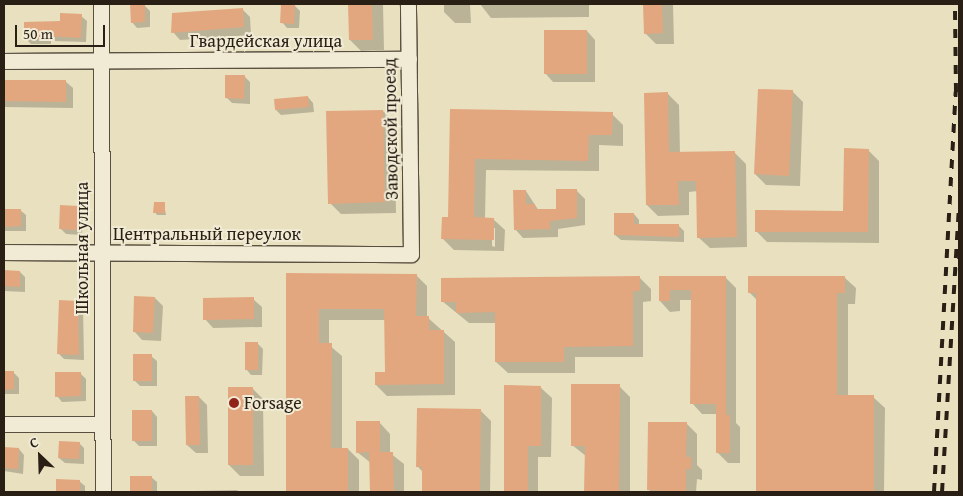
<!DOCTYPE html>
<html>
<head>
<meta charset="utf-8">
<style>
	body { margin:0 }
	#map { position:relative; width:963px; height:496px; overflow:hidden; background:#e9e0bf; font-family:"Gentium Book Plus",serif }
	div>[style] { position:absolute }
	.shadow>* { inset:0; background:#0003 }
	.building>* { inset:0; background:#e3a77f }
	.roads { filter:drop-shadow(1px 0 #594f40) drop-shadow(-1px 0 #594f40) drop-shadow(0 1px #594f40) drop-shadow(0 -1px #594f40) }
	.minor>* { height:15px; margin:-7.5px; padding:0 7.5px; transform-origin:7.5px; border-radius:7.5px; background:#f1ebd5 }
	.rail>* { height:4px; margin-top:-2px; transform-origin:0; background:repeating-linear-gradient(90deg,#291f15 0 9px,transparent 0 18px) }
	.dots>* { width:14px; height:14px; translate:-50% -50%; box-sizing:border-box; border:2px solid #f1ebd5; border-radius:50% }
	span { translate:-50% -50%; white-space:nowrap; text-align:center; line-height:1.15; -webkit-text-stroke:4px #f1ebd5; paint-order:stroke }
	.street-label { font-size:18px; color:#291f15 }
	.poi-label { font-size:18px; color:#291f15 }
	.left { translate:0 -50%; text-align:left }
	.frame { position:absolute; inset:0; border:5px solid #291f15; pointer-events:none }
	.north { position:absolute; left:15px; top:431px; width:50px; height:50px; -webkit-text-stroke:4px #f1ebd5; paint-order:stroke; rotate:336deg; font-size:14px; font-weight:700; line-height:20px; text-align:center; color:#291f15 }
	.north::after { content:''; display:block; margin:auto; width:18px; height:22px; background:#291f15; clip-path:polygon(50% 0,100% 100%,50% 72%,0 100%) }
	.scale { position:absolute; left:15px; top:25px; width:90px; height:22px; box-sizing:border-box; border:2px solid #291f15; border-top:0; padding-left:6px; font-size:15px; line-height:18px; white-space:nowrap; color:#291f15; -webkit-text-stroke:4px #f1ebd5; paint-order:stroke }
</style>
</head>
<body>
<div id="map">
	<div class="shadow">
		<i style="clip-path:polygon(349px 4px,383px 4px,384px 50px,361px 51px,350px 40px)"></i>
		<i style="clip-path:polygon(444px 4px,470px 4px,471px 23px,455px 23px,444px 12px)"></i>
		<i style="clip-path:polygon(480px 4px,589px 4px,589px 17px,491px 18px)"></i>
		<i style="clip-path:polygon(644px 4px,673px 4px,674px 44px,656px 44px,645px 33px)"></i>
		<i style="clip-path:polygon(144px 5px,150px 11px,150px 27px,137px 28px,132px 22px)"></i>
		<i style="clip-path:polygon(294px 5px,300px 11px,299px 28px,287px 28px,282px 22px)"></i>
		<i style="clip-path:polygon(242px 9px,250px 17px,251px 35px,180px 40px,173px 32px)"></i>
		<i style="clip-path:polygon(81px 16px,87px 21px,86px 42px,51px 41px,51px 44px,31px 44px,26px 39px)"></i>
		<i style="clip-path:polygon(587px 31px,595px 40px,595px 82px,553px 82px,545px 73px)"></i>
		<i style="clip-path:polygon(245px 77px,250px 82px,250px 104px,232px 103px,226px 97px)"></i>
		<i style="clip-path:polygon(4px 81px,65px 81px,73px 88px,73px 108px,4px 107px)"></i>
		<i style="clip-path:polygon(792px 91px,803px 102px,800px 186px,766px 185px,755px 174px)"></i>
		<i style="clip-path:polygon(668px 94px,679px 105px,680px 154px,735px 153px,746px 164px,747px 247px,710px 248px,698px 237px,698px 191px,689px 192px,689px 215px,658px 216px,647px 205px)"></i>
		<i style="clip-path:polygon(308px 97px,313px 103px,314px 112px,281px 115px,276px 110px)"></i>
		<i style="clip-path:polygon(383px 111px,394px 122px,396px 213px,341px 214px,330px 203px)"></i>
		<i style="clip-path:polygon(evenodd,452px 111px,612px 114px,623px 125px,623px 146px,599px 145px,599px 171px,486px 170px,485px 219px,493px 219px,505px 230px,504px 251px,454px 250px,443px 239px,449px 219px,452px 111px,492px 228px,495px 228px,495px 247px,492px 246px,492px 228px)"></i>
		<i style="clip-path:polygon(868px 150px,879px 161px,879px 243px,767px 242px,756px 231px,844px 212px)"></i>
		<i style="clip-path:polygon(576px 190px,585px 199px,585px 225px,558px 229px,558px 237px,523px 238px,515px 229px,526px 191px,539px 211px,557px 210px)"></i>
		<i style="clip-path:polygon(164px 204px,166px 215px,157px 215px,155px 212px)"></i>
		<i style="clip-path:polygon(78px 207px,83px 212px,82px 235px,66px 234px,60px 228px)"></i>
		<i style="clip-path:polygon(4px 210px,20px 210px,26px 215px,26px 231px,4px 231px)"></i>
		<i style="clip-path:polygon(634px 214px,639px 220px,639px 226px,678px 225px,684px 231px,684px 242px,621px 240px,615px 235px)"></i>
		<i style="clip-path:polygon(4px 271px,20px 272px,25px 277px,25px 292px,4px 291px)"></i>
		<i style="clip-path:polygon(288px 274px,416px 275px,427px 286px,427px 317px,455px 342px,455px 395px,387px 396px,376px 385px,386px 374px,386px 320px,329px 320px,329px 345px,342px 356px,342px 449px,348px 449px,359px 460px,359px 492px,287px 492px)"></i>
		<i style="clip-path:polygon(660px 277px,725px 277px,736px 288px,736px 423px,740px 427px,740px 463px,728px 463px,718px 453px,717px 414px,702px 414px,692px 403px,692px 300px,680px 300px,680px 311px,670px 312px,660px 301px)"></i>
		<i style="clip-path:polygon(844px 277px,856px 288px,855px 304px,848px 304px,848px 397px,873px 397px,885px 408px,884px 492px,757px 492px,757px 300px,750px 293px)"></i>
		<i style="clip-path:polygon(640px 278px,651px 289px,651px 301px,643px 302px,643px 357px,575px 357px,575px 373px,508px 373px,496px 362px,496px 323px,469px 323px,442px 301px)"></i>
		<i style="clip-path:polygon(155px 298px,163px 306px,161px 341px,142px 340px,134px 331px)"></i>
		<i style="clip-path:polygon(253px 299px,262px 307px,262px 327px,213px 328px,205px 319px)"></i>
		<i style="clip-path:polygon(77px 302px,83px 307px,84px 360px,64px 359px,59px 354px)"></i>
		<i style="clip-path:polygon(257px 343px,263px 349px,262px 375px,251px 375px,246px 369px)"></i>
		<i style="clip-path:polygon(151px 356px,157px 361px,157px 386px,140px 386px,134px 380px)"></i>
		<i style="clip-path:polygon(13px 372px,19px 378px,19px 394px,4px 394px,4px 373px)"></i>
		<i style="clip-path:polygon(80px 373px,86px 379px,86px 401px,62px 402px,57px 396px)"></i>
		<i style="clip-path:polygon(619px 386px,630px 397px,630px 492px,586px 492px,586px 456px,572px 445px)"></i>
		<i style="clip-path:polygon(505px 387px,540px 387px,552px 398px,551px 457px,538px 457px,538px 492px,505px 492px)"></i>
		<i style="clip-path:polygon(252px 388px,263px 399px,264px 476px,240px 476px,229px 465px)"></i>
		<i style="clip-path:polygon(199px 397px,207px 405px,208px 453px,196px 453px,187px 445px)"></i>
		<i style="clip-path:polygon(480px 410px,491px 421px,490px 492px,423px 492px,423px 472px,417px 466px)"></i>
		<i style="clip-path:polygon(152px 411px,157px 417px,157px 446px,139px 446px,133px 440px)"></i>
		<i style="clip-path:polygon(379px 422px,390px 434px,390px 453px,404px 464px,404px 492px,371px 492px,371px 463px,357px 452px)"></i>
		<i style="clip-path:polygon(686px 423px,697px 434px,697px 465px,702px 470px,702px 480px,697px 479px,696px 492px,651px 492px,648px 489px)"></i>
		<i style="clip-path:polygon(79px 443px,84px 448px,84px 464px,65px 463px,59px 458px)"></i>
		<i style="clip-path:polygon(4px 448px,19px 449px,24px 455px,23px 474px,4px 471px)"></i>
		<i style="clip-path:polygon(132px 477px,151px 477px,157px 482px,157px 492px,132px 492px)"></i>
		<i style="clip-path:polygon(57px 481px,79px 481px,85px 486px,85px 492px,57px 492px)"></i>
		<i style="clip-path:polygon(237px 490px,239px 492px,194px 491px)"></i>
	</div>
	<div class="building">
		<i style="clip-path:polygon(130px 4px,145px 4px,145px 22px,131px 23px)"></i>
		<i style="clip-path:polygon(281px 4px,295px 4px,294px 24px,280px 23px)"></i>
		<i style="clip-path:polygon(348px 4px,372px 4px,373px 40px,349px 40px)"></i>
		<i style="clip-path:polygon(643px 4px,662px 4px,663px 33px,644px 34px)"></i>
		<i style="clip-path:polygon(243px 8px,244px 27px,171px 33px,172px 13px)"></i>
		<i style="clip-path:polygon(60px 13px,82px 14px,81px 38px,46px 36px,46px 39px,24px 39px,24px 22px,60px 21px)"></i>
		<i style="clip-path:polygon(544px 30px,587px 30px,587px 74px,544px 74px)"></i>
		<i style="clip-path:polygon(225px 75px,245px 75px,244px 99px,225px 98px)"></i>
		<i style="clip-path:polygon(4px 80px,66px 80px,66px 102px,4px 101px)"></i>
		<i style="clip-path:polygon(758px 89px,793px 90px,789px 176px,754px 174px)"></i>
		<i style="clip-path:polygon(668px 92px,669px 152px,735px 151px,737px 237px,697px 238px,696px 181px,678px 181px,679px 205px,646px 205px,644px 93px)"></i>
		<i style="clip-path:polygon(308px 96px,309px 107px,275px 110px,274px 99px)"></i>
		<i style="clip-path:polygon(450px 109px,613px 112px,612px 135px,589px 135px,588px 161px,475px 159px,474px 217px,494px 218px,494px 240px,441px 239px,442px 217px,448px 217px)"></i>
		<i style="clip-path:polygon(383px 110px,385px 202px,328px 204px,326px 111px)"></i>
		<i style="clip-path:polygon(844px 148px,869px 149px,868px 232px,755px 232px,755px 210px,843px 211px)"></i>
		<i style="clip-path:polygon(556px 189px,577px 189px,577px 218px,550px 221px,550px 229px,514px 230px,513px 190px,526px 190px,526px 204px,535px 204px,535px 209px,556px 209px)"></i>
		<i style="clip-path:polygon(154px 202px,165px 202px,165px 213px,153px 213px)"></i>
		<i style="clip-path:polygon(60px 205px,78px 206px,77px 230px,59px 229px)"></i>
		<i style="clip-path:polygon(4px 209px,21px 209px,21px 226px,4px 227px)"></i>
		<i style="clip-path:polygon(614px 213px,634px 213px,634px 224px,679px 224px,679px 237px,614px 235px)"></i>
		<i style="clip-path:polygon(4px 270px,20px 271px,20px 287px,4px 286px)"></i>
		<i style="clip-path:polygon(286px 273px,417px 274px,416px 316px,429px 316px,429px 330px,444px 330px,444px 384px,375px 385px,375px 372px,385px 372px,384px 309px,319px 309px,319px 343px,332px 343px,331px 448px,348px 448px,348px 492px,286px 492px)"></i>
		<i style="clip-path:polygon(640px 276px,640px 291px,633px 291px,633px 346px,564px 347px,564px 362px,495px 362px,495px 312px,456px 313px,456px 302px,441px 302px,441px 278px)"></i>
		<i style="clip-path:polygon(659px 276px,726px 276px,726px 415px,730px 415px,730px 453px,716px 453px,716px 404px,690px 404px,691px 290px,670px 290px,670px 301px,659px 301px)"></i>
		<i style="clip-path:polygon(748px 276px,845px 276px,845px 293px,837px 293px,837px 395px,874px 395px,874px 492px,756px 492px,756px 293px,748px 293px)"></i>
		<i style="clip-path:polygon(134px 296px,155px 297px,153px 333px,133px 332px)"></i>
		<i style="clip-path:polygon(254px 297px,254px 319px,203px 320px,203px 298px)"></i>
		<i style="clip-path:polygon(59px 300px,78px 301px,79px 355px,57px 354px)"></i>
		<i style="clip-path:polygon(245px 342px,258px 342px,258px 370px,245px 370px)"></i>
		<i style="clip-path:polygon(133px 354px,152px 354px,152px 381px,133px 381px)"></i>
		<i style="clip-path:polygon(4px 371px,14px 371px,14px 389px,4px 390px)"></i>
		<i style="clip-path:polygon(55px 372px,81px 372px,81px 396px,55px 397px)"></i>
		<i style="clip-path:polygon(571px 384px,620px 384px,619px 492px,584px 492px,585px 446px,571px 446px)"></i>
		<i style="clip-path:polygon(504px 385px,541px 386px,541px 446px,528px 446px,528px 492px,504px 492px)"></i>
		<i style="clip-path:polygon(228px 387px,253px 387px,253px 465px,228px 465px)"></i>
		<i style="clip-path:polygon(185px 396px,199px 396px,200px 445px,186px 445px)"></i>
		<i style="clip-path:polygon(417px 408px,481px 409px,480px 492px,422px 492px,422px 467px,416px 467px)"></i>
		<i style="clip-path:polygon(132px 410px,152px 410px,152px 441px,132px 441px)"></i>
		<i style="clip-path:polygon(356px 421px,380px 421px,380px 452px,393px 452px,394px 492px,370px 492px,369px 452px,356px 453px)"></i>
		<i style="clip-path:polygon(648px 422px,687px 422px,686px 457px,691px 457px,691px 469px,686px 469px,686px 492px,647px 490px)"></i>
		<i style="clip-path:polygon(59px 441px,80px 442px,79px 459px,58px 458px)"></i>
		<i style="clip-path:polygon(4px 447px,19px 448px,18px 469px,4px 468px)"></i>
		<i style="clip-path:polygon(130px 476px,152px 476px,152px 492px,130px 492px)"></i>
		<i style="clip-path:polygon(56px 479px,80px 480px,80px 492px,56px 492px)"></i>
	</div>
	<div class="roads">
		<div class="minor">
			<i style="left:101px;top:4px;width:488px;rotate:89.8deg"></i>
			<i style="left:4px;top:61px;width:405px;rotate:-0.3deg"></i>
			<i style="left:4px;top:252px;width:407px;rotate:0.3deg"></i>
			<i style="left:411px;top:254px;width:250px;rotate:-90.7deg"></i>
			<i style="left:4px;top:424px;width:98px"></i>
		</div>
	</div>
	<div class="rail">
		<i style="left:934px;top:492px;width:401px;rotate:-86.9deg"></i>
		<i style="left:956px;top:92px;width:88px;rotate:-90.7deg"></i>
		<i style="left:942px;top:492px;width:286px;rotate:-86.6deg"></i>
	</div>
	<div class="dots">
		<i style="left:234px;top:403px;background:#8f2418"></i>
	</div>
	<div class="street-label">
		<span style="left:266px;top:41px">Гвардейская улица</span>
		<span style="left:391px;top:129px;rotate:-91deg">Заводской проезд</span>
		<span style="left:207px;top:234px">Центральный переулок</span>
		<span style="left:82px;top:248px;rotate:-90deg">Школьная улица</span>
	</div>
	<div class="poi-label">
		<span class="left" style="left:244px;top:403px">Forsage</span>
	</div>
	<div class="frame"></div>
	<div class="north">С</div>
	<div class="scale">50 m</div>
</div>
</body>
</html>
